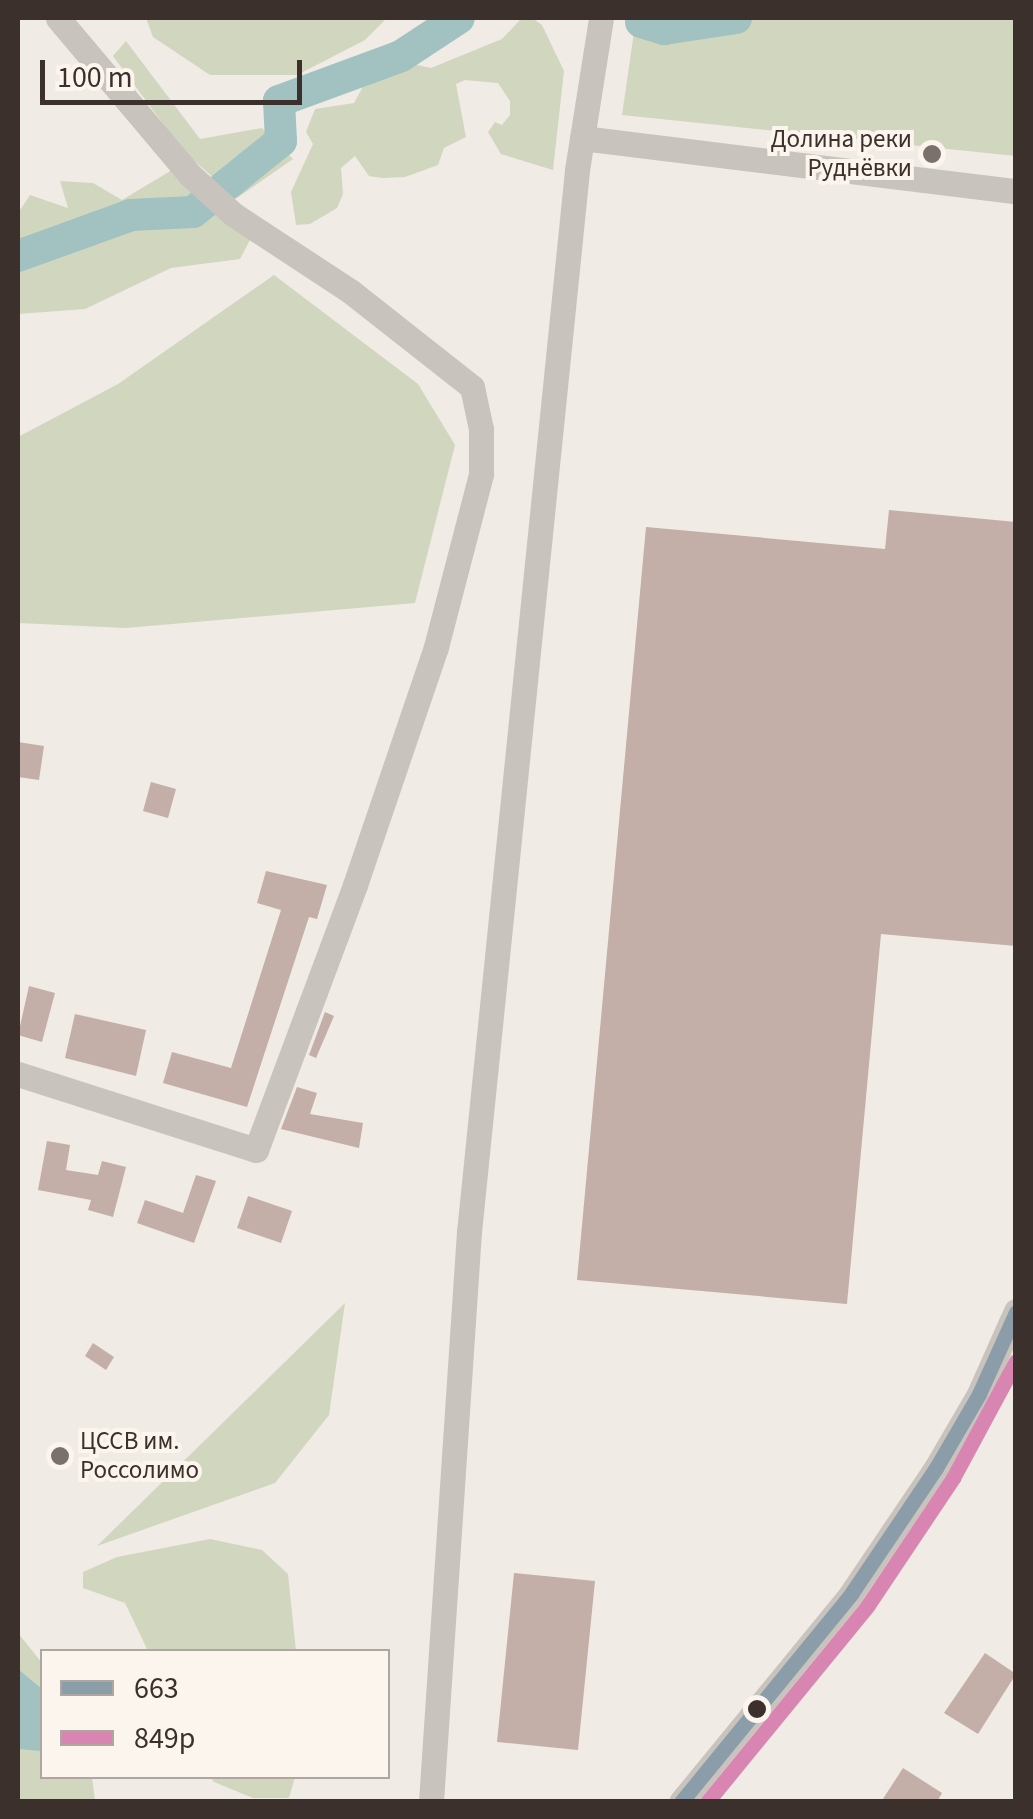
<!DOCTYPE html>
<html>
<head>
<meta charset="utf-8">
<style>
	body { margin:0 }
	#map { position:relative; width:1033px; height:1819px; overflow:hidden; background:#f0ebe5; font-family:"Source Sans 3",sans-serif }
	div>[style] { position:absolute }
	.green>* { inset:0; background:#d1d6bf }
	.water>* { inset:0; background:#a1c2c1 }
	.river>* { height:32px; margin:-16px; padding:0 16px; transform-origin:16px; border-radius:16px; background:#a1c2c1 }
	.building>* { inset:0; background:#c3afa7 }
	.minor>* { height:25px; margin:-12.5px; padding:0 12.5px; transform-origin:12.5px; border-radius:12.5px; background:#c9c3be }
	.bus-1>* { height:15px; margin:-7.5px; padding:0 7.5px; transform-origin:7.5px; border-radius:7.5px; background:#8c9daa }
	.bus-2>* { height:15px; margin:-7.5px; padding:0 7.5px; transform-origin:7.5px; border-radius:7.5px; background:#d885b1 }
	.dots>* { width:28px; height:28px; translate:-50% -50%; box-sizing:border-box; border:5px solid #fbf5ee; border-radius:50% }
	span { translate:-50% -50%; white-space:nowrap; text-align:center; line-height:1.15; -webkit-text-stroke:8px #fbf5ee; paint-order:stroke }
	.poi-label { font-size:25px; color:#3b302b }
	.right { translate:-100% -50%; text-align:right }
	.left { translate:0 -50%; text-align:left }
	.frame { position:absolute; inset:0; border:20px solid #3b302b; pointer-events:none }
	.legend { position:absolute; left:40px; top:1649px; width:350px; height:130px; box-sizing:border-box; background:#fbf5ee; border:2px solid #aea6a0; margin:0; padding:12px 18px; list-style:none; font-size:30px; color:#3b302b }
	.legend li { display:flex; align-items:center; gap:20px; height:50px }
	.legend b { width:50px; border:2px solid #aea6a0 }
	.scale { position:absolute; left:40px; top:60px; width:262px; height:45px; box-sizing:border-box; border:5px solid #3b302b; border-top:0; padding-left:12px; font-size:30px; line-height:35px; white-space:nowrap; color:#3b302b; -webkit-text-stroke:8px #fbf5ee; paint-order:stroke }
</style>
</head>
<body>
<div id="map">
	<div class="green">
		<i style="clip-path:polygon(146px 18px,387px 18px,365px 40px,297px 75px,210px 75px,153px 37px)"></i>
		<i style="clip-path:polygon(522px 18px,532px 18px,542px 25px,564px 71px,553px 170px,501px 154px,488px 132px,495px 122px,502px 125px,510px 115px,510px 101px,498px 83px,465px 80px,456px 84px,466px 137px,444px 148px,438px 165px,405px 177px,382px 178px,369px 176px,355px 156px,341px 168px,343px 194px,337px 208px,310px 224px,296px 225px,291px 192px,313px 144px,306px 132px,315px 109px,354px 103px,366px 81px,378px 80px,413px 64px,431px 68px,502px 39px)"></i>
		<i style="clip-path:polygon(636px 18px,1015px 18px,1015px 156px,622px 115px)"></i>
		<i style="clip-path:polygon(126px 41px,200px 139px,262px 128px,293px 159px,237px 198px,184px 152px,113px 56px)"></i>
		<i style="clip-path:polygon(172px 170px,250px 240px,240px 259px,171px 268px,85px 309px,18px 314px,18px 213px,30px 195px,68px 208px,60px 181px,93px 183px,122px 200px)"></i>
		<i style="clip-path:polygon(274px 275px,418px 384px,455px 445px,415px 603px,126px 628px,18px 623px,18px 437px,118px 384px)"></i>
		<i style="clip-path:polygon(345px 1303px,329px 1415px,275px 1483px,97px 1546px)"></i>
		<i style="clip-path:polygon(210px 1539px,262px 1550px,288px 1574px,296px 1651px,148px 1651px,125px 1603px,83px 1588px,83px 1572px,117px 1557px)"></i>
		<i style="clip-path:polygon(18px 1633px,42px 1663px,42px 1776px,92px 1777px,95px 1801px,18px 1801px)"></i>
		<i style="clip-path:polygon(210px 1777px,295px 1777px,289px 1798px,253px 1798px,214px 1782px)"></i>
	</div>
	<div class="water">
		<i style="clip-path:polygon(18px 1669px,42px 1689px,41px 1751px,18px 1749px)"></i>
	</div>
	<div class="river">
		<i style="left:641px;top:22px;width:24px;rotate:17deg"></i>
		<i style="left:664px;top:29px;width:73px;rotate:-8.7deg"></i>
		<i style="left:18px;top:256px;width:120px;rotate:-19.9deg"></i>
		<i style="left:131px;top:215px;width:62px;rotate:-2.8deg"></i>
		<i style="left:193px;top:212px;width:113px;rotate:-38.9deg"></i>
		<i style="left:281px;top:141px;width:40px;rotate:-92.9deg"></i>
		<i style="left:279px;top:101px;width:130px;rotate:-20.2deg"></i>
		<i style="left:401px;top:56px;width:69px;rotate:-33.2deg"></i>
	</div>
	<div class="building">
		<i style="clip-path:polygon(889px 510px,1016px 522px,1016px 946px,881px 934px,847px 1304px,577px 1280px,646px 527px,885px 549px)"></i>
		<i style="clip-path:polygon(18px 742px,44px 746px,39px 780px,18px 777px)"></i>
		<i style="clip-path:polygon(151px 782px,176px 789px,168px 818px,143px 811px)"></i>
		<i style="clip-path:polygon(266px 871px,327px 885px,317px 919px,309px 917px,247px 1107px,163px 1083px,172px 1052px,231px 1068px,281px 910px,257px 903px)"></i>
		<i style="clip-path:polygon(29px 986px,55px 993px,42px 1042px,18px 1035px)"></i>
		<i style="clip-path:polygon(325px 1012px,334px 1016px,316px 1058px,309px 1055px)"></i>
		<i style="clip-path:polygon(75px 1014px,146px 1030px,136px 1076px,65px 1058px)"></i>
		<i style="clip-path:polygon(297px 1087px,317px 1093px,310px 1114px,363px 1123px,359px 1148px,281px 1129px)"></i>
		<i style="clip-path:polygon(47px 1141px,70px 1145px,66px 1170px,98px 1175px,102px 1161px,126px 1167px,113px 1217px,88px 1210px,91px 1200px,38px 1190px)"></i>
		<i style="clip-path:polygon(196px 1175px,216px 1181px,194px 1243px,137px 1223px,145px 1200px,183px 1213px)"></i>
		<i style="clip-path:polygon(248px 1196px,292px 1211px,281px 1243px,237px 1228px)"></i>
		<i style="clip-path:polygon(93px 1343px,114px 1357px,106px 1370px,85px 1356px)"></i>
		<i style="clip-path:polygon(514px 1573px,595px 1581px,578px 1750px,497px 1742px)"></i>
		<i style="clip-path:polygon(985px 1653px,1016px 1674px,978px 1734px,944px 1713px)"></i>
		<i style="clip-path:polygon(903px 1768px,942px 1793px,937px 1802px,881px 1802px)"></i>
	</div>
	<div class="minor">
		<i style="left:582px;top:138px;width:437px;rotate:7deg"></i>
		<i style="left:18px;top:1074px;width:250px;rotate:17.7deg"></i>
		<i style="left:256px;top:1150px;width:283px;rotate:-69.5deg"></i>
		<i style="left:355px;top:885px;width:251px;rotate:-71.2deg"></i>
		<i style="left:436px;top:647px;width:179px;rotate:-75.4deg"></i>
		<i style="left:481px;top:474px;width:45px;rotate:-90deg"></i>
		<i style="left:481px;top:429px;width:43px;rotate:-102.1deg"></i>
		<i style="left:472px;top:387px;width:155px;rotate:-141.8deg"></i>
		<i style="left:350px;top:291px;width:140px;rotate:-146.7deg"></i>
		<i style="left:233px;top:214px;width:58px;rotate:-137.8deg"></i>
		<i style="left:190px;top:175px;width:205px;rotate:-130.1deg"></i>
		<i style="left:431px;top:1802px;width:571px;rotate:-86.19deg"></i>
		<i style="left:469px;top:1232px;width:1067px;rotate:-84.19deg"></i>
		<i style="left:577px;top:170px;width:154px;rotate:-81deg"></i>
		<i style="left:681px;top:1802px;width:269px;rotate:-50.7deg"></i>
		<i style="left:851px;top:1594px;width:152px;rotate:-56deg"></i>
		<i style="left:936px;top:1468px;width:86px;rotate:-59.8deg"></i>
		<i style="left:979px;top:1394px;width:91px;rotate:-66deg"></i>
	</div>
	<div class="bus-1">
		<i style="left:681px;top:1802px;width:269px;rotate:-50.7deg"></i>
		<i style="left:851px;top:1594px;width:152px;rotate:-56deg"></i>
		<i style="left:936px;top:1468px;width:86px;rotate:-59.8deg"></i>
		<i style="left:979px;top:1394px;width:90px;rotate:-65.7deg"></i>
	</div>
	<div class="bus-2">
		<i style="left:707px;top:1802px;width:254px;rotate:-50.7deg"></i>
		<i style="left:868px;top:1605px;width:153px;rotate:-56.2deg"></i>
		<i style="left:953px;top:1478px;width:133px;rotate:-61.7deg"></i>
	</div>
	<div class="dots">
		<i style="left:932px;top:154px;background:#7a716c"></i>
		<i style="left:60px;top:1456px;background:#7a716c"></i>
		<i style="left:757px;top:1709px;background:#3b302b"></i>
	</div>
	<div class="poi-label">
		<span class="right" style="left:912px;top:154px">Долина реки<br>Руднёвки</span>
		<span class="left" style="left:80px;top:1456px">ЦССВ им.<br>Россолимо</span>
	</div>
	<div class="frame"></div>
	<ul class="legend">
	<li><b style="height:12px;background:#8c9daa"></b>663</li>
	<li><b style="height:12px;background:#d885b1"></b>849р</li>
	</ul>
	<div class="scale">100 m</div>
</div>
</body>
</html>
